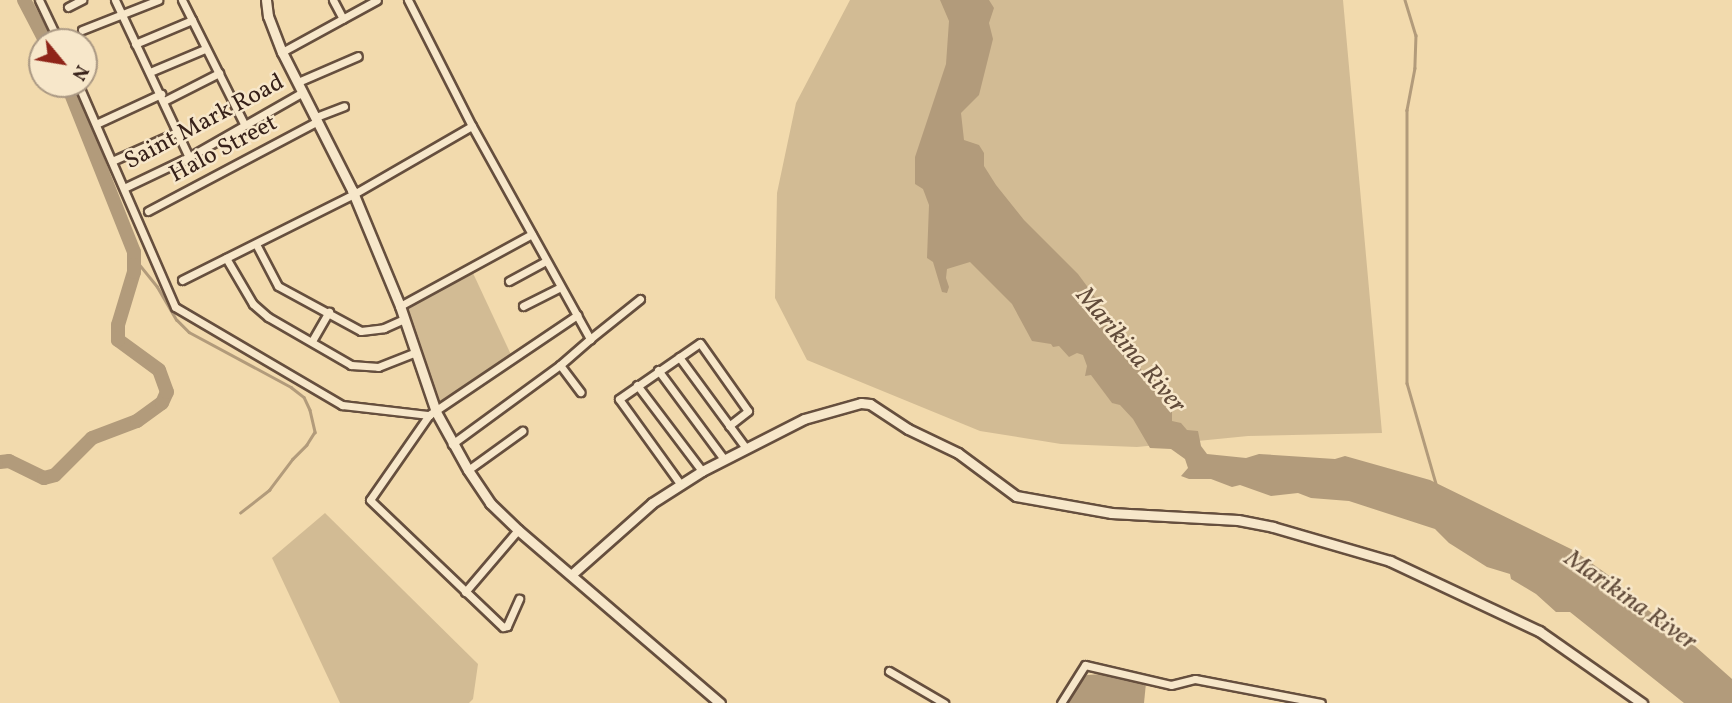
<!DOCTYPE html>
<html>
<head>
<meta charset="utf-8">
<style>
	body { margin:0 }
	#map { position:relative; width:1732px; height:703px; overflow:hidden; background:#f2daad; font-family:Vollkorn,serif }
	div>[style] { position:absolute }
	.green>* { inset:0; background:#d2bb94 }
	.water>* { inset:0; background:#b29b7b }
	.stream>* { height:2.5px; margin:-1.25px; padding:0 1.25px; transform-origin:1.25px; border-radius:1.25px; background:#b29b7b }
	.river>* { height:14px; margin:-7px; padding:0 7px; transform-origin:7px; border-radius:7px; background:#b29b7b }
	.roads { filter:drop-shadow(2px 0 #664f3e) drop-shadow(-2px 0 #664f3e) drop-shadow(0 2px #664f3e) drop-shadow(0 -2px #664f3e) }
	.minor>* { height:7px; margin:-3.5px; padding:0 3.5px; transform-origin:3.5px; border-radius:3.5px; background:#f7e7ca }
	.tertiary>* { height:9px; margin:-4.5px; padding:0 4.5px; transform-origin:4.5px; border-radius:4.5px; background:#f7e7ca }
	span { translate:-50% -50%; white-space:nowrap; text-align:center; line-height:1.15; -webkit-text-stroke:5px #f7e7ca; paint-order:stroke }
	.street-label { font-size:24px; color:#372119 }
	.water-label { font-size:26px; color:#624c3b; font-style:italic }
	.north { position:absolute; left:28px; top:28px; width:70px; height:70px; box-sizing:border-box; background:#f7e7ca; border:2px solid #aa9883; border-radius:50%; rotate:120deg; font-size:19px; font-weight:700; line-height:28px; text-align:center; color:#372119 }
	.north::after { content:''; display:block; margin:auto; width:24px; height:32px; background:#8f2418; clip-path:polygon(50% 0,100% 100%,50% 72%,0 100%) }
</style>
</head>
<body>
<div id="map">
	<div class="green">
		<i style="clip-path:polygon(850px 0,1343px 0,1382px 433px,1248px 436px,1137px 447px,1061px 444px,980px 431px,807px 360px,775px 298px,777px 193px,796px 103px)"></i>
		<i style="clip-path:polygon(472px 271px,513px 359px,442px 411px,405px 307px)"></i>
		<i style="clip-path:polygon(325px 513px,478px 664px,473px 699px,469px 703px,340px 703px,272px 558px)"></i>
	</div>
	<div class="water">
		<i style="clip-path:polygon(940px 0,989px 0,994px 8px,989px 23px,993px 39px,979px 95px,961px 113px,964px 140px,979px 145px,984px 153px,984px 166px,996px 185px,1024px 220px,1078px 274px,1098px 301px,1106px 324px,1124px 352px,1131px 355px,1143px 372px,1172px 391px,1172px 421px,1181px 423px,1187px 430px,1198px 431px,1201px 446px,1207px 454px,1246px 458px,1259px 454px,1335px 459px,1345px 456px,1430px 480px,1573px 550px,1621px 584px,1626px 595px,1678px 631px,1732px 679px,1732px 703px,1684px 703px,1570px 612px,1556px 612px,1536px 594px,1511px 579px,1510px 574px,1487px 567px,1449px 543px,1435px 529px,1349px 501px,1311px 498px,1298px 493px,1271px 496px,1240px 485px,1232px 487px,1211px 479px,1189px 479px,1181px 476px,1188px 468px,1185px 459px,1171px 449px,1150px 448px,1133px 419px,1120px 405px,1112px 403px,1091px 375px,1085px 376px,1087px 366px,1083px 355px,1077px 353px,1069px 357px,1059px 346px,1053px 347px,1051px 344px,1032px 341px,1012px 304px,970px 262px,947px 269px,946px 278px,949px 287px,947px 293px,942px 292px,933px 262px,927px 258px,929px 205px,923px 189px,915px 184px,915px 157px,946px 64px,949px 21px)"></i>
		<i style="clip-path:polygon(1118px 673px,1146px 683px,1144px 703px,1064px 703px,1087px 675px)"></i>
	</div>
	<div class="stream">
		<i style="left:1405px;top:0;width:37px;rotate:73deg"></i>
		<i style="left:1416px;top:35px;width:33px;rotate:92deg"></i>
		<i style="left:1415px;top:68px;width:43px;rotate:100.8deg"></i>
		<i style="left:1407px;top:110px;width:273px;rotate:90deg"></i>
		<i style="left:1407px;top:383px;width:108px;rotate:73.9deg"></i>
		<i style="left:135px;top:259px;width:35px;rotate:51deg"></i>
		<i style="left:157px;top:286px;width:39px;rotate:60deg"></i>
		<i style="left:177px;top:320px;width:17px;rotate:45deg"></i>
		<i style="left:189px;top:332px;width:116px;rotate:28.3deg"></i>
		<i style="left:291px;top:387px;width:16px;rotate:38deg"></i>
		<i style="left:304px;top:397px;width:14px;rotate:65deg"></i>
		<i style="left:310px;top:410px;width:23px;rotate:77deg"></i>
		<i style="left:315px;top:432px;width:15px;rotate:122deg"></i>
		<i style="left:307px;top:445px;width:20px;rotate:135deg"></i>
		<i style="left:293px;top:459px;width:39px;rotate:127deg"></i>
		<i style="left:270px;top:490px;width:37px;rotate:142deg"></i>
	</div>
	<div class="river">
		<i style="left:24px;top:0;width:47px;rotate:62.4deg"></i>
		<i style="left:0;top:462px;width:9px;rotate:-6deg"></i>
		<i style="left:9px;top:461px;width:39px;rotate:26deg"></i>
		<i style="left:44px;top:478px;width:11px;rotate:-15deg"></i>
		<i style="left:55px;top:475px;width:52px;rotate:-45deg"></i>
		<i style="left:92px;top:438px;width:48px;rotate:-20.7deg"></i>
		<i style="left:137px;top:421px;width:31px;rotate:-36deg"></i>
		<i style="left:162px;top:403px;width:12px;rotate:-66deg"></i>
		<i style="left:167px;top:392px;width:23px;rotate:-110deg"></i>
		<i style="left:159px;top:370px;width:51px;rotate:-143.8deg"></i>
		<i style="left:118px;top:340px;width:15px;rotate:-90deg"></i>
		<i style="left:118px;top:325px;width:55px;rotate:-73.2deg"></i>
		<i style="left:134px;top:272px;width:20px;rotate:-90deg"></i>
		<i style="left:134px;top:252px;width:181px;rotate:-111.7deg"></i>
	</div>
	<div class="roads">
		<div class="minor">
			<i style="left:39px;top:0;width:47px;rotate:64.5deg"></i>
			<i style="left:115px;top:0;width:174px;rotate:64.8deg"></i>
			<i style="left:182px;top:0;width:139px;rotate:63.4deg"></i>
			<i style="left:333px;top:0;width:21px;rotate:62deg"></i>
			<i style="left:408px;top:0;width:141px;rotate:63.1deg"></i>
			<i style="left:472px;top:126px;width:244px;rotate:61deg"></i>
			<i style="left:590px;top:339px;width:40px;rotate:139deg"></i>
			<i style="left:560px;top:365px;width:134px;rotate:143.8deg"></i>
			<i style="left:68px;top:7px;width:16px;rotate:-27deg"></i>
			<i style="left:82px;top:30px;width:82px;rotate:-21.5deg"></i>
			<i style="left:135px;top:44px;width:62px;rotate:-22.8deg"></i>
			<i style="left:282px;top:52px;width:108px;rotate:-28.7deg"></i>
			<i style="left:150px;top:72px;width:60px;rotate:-22.7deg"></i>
			<i style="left:298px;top:82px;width:65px;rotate:-23.4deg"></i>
			<i style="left:78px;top:84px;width:243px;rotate:66.5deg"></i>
			<i style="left:175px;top:307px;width:194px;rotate:30.4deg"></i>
			<i style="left:342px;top:405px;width:88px;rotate:6.6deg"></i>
			<i style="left:429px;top:415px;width:179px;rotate:-34deg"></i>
			<i style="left:164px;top:101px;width:62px;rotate:-27deg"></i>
			<i style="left:316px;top:117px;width:30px;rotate:-21deg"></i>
			<i style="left:96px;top:124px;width:72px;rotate:-24.8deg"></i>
			<i style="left:112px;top:161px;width:71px;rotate:-24deg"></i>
			<i style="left:124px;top:188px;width:72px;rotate:-25.5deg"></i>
			<i style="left:189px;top:157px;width:131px;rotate:-29.7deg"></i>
			<i style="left:148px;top:211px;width:192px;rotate:-27.9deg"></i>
			<i style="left:256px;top:244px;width:47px;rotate:62.4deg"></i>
			<i style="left:278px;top:286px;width:94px;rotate:28.5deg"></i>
			<i style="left:361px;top:331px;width:23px;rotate:-7deg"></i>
			<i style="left:384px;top:328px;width:22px;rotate:-24deg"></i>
			<i style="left:226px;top:258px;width:53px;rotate:59.6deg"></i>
			<i style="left:253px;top:304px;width:20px;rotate:41deg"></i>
			<i style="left:268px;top:317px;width:96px;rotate:30deg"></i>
			<i style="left:351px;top:365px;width:27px;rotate:4deg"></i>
			<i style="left:378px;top:367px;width:41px;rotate:-21.5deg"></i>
			<i style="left:182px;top:280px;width:192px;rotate:-26.6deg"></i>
			<i style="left:354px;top:194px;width:136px;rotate:-30deg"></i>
			<i style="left:509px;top:281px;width:42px;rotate:-28.4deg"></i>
			<i style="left:400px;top:306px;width:150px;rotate:-28.6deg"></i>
			<i style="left:523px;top:306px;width:42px;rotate:-26.6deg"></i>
			<i style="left:590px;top:339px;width:64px;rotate:-38.7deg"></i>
			<i style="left:312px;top:341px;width:34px;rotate:-60deg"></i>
			<i style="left:679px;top:357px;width:112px;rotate:53.7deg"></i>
			<i style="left:560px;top:365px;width:34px;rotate:53deg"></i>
			<i style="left:658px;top:370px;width:109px;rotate:53.5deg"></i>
			<i style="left:637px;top:385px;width:108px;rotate:52.9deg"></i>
			<i style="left:429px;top:415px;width:103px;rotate:124.8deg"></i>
			<i style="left:370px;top:500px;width:184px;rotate:43.7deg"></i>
			<i style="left:503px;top:627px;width:4px;rotate:-14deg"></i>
			<i style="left:507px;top:626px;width:30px;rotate:-66deg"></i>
			<i style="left:468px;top:470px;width:67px;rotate:-35.8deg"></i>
			<i style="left:681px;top:485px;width:106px;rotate:-125.8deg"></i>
			<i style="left:619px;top:399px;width:98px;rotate:-34.7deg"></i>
			<i style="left:700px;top:343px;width:83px;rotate:54.8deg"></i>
			<i style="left:748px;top:411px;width:24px;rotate:142deg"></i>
			<i style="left:465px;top:592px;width:82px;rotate:-49.5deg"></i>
			<i style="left:889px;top:671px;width:64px;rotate:30.2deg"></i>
			<i style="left:1061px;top:703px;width:45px;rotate:-57.7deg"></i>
			<i style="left:1085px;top:665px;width:88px;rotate:13.1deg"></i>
			<i style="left:1171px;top:685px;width:25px;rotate:-14deg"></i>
			<i style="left:1195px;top:679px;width:128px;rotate:10.8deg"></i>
		</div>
		<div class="tertiary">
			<i style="left:266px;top:0;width:16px;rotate:83deg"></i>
			<i style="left:268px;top:16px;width:39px;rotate:69deg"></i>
			<i style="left:282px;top:52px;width:155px;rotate:63.1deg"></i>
			<i style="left:352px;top:190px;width:126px;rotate:67.5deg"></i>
			<i style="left:400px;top:306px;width:112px;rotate:71.2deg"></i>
			<i style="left:436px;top:412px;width:66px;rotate:61.1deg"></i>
			<i style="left:468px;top:470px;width:40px;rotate:56deg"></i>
			<i style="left:490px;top:503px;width:39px;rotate:44deg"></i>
			<i style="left:518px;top:530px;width:266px;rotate:40.6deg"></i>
			<i style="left:571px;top:575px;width:108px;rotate:-41.6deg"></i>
			<i style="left:652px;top:503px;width:59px;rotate:-32.6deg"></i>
			<i style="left:702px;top:471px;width:114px;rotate:-27deg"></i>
			<i style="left:804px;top:419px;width:59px;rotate:-15.7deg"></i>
			<i style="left:861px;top:403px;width:9px;rotate:6deg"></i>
			<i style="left:870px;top:404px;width:45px;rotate:33.3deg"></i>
			<i style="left:908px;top:429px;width:55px;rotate:25.6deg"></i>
			<i style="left:958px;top:453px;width:72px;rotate:36.6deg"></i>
			<i style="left:1016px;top:496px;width:97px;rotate:10.1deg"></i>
			<i style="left:1111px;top:513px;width:127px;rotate:3.2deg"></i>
			<i style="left:1238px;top:520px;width:36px;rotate:11deg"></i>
			<i style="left:1273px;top:527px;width:122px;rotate:16.2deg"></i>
			<i style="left:1390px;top:561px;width:165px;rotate:25.2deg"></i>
			<i style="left:1539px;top:631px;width:126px;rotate:35deg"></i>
		</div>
	</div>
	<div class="street-label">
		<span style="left:205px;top:123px;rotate:-28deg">Saint Mark Road</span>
		<span style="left:224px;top:150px;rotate:-28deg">Halo Street</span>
	</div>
	<div class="water-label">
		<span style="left:1130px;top:351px;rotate:50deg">Marikina River</span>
		<span style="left:1630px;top:601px;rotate:35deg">Marikina River</span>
	</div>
	<div class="north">N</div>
</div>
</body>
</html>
